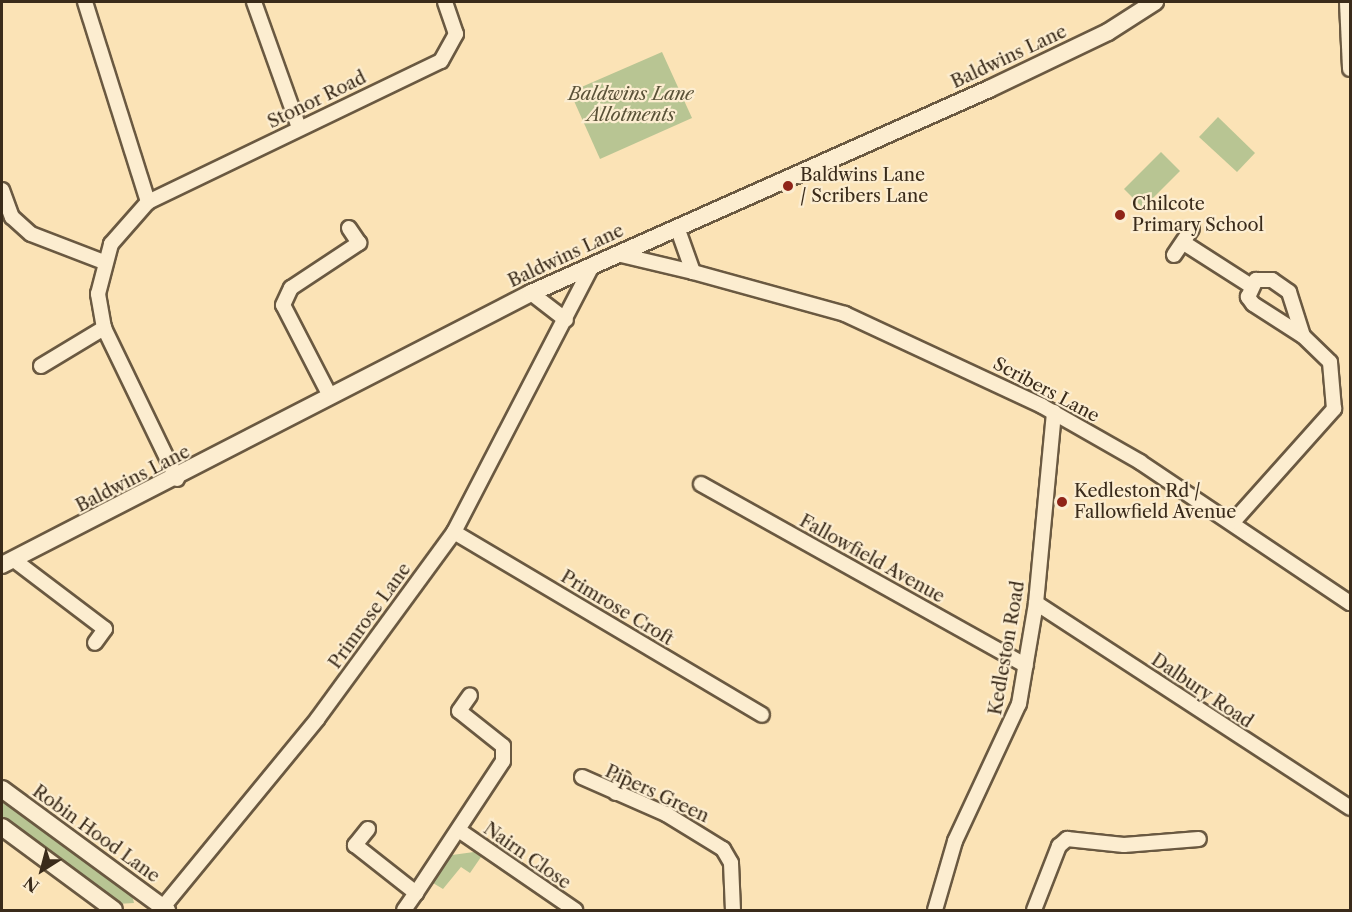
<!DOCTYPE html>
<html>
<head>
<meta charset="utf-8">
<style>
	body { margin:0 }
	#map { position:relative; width:1352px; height:912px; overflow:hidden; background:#fbe3b6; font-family:"Libre Caslon Text",serif }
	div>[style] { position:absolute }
	.green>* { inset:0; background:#b8c593 }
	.roads { filter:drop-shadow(2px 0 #6a5941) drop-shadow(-2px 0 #6a5941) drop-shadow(0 2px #6a5941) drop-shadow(0 -2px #6a5941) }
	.minor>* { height:14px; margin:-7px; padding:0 7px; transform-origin:7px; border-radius:7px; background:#fcedd0 }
	.tertiary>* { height:16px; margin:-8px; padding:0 8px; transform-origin:8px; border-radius:8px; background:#fcedd0 }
	.dots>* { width:16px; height:16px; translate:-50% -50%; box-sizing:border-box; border:3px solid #fcedd0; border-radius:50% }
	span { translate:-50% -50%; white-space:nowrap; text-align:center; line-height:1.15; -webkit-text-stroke:4.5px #fcedd0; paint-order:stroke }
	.street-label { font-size:18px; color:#3a2b1a }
	.park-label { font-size:18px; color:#5a5238; font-style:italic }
	.poi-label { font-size:18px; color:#3a2b1a }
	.left { translate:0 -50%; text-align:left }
	.frame { position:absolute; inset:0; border:3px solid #3a2b1a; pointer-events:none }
	.north { position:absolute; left:12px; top:840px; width:60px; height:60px; -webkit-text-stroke:4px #fcedd0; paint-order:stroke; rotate:216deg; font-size:16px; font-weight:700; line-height:24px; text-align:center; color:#3a2b1a }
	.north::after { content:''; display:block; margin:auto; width:21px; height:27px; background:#3a2b1a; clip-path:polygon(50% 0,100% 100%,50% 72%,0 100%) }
</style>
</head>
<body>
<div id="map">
	<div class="green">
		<i style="clip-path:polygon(662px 52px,692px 118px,600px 159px,570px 92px)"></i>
		<i style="clip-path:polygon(1218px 117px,1255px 153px,1237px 172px,1199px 137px)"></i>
		<i style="clip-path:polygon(1161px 152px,1180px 171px,1143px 208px,1124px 189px)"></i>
		<i style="clip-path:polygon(2px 796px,132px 895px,134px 903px,117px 904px,2px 816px)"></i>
		<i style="clip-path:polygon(474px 852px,481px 857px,470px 873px,461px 867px,443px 889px,433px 883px,452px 855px)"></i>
	</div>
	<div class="roads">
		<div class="minor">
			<i style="left:85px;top:2px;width:210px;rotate:72.5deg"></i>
			<i style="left:254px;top:2px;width:134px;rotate:70.3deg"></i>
			<i style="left:1347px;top:2px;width:67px;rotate:87.4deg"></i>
			<i style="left:2px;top:190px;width:29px;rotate:70deg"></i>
			<i style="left:12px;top:217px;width:25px;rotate:42deg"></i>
			<i style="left:31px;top:234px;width:78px;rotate:21deg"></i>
			<i style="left:677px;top:227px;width:48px;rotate:70.4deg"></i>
			<i style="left:693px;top:272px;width:158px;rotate:15.4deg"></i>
			<i style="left:845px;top:314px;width:217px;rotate:25deg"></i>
			<i style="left:1042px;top:406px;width:113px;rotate:29.7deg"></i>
			<i style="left:1140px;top:462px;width:253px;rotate:33.9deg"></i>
			<i style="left:1184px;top:243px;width:80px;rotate:32.7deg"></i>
			<i style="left:617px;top:254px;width:78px;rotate:13.3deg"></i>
			<i style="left:1174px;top:255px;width:32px;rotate:-56deg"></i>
			<i style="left:531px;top:293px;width:44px;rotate:37.6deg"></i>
			<i style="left:41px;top:366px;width:74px;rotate:-31.1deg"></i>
			<i style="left:329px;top:394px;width:100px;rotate:-117.3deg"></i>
			<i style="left:283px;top:305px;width:19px;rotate:-65deg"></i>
			<i style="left:291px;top:288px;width:82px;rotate:-33.5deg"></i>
			<i style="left:359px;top:243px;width:18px;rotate:-124deg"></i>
			<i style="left:177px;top:479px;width:168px;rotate:-115.8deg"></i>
			<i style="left:104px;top:328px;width:35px;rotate:-100deg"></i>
			<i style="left:98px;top:294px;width:52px;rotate:-75.4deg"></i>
			<i style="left:111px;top:244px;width:56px;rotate:-48.6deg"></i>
			<i style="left:148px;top:202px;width:325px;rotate:-25.7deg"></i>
			<i style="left:441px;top:61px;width:31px;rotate:-61deg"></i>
			<i style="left:456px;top:34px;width:34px;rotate:-109deg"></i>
			<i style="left:701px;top:484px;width:372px;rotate:29.2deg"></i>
			<i style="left:1233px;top:522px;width:152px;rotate:-48.2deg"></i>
			<i style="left:1334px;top:409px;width:47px;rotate:-94.9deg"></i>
			<i style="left:1330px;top:362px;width:37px;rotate:-136deg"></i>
			<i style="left:1303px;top:336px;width:59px;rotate:-147.4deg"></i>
			<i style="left:1253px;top:304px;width:9px;rotate:-126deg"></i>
			<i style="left:1248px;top:297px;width:19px;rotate:-65deg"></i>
			<i style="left:1256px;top:280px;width:16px"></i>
			<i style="left:1272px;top:280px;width:21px;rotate:35deg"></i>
			<i style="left:1289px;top:292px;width:46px;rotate:72.3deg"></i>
			<i style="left:454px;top:532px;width:358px;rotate:30.7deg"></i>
			<i style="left:14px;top:560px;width:114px;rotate:37.2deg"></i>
			<i style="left:105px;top:629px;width:17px;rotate:126deg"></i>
			<i style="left:1036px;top:603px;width:375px;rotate:33.1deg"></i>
			<i style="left:582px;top:777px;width:92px;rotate:23.8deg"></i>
			<i style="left:666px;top:814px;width:67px;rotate:31.6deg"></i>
			<i style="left:723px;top:849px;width:16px;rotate:60deg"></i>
			<i style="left:731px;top:863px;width:47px;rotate:87.6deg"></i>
			<i style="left:616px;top:793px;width:16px;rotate:-63deg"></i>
			<i style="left:368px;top:829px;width:21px;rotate:129deg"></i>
			<i style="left:355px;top:845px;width:78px;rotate:38.2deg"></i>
			<i style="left:416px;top:893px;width:158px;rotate:-56.6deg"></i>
			<i style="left:503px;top:761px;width:15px;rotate:-90deg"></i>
			<i style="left:503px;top:746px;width:56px;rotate:-141.5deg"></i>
			<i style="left:459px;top:711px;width:19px;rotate:-55deg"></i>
			<i style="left:460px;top:831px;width:140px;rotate:34.5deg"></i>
			<i style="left:163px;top:907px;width:244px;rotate:-50.6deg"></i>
			<i style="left:318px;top:718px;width:230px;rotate:-53.8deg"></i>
			<i style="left:454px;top:532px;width:300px;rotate:-62.6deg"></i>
			<i style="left:404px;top:910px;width:21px;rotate:-55deg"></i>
			<i style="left:935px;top:910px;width:72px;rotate:-73.8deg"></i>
			<i style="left:955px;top:841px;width:151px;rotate:-65deg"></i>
			<i style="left:1019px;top:704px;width:102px;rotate:-80.4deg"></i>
			<i style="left:1036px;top:603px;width:192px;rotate:-84.6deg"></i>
			<i style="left:1034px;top:910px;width:69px;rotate:-68.7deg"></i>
			<i style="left:1059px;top:846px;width:11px;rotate:-41deg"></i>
			<i style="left:1067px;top:839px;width:57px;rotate:6deg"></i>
			<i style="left:1124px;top:845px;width:75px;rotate:-4.6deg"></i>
		</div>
		<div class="tertiary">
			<i style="left:2px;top:565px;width:595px;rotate:-27.21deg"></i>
			<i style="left:531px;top:293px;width:501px;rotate:-24.01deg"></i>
			<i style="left:989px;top:89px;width:132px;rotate:-25.6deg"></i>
			<i style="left:1108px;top:32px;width:56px;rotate:-32.6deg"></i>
			<i style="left:2px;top:789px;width:205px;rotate:36.3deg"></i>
			<i style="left:2px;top:827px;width:139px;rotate:36.5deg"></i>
		</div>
	</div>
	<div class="dots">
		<i style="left:788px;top:186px;background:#8f2418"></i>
		<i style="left:1120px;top:215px;background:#8f2418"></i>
		<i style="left:1062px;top:502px;background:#8f2418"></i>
	</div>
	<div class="street-label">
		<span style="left:1009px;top:57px;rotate:-25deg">Baldwins Lane</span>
		<span style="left:317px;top:100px;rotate:-26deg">Stonor Road</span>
		<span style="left:566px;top:256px;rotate:-25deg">Baldwins Lane</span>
		<span style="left:1046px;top:390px;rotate:28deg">Scribers Lane</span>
		<span style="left:133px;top:479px;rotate:-27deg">Baldwins Lane</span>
		<span style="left:872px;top:559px;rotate:29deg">Fallowfield Avenue</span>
		<span style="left:617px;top:608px;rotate:31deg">Primrose Croft</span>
		<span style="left:370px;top:616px;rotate:-54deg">Primrose Lane</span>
		<span style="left:1007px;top:648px;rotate:-80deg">Kedleston Road</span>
		<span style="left:1202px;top:691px;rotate:34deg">Dalbury Road</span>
		<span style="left:657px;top:794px;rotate:25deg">Pipers Green</span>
		<span style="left:96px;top:834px;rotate:36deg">Robin Hood Lane</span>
		<span style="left:527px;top:856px;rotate:35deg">Nairn Close</span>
	</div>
	<div class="park-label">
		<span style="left:631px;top:105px">Baldwins Lane<br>Allotments</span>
	</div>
	<div class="poi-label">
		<span class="left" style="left:800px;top:186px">Baldwins Lane<br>/ Scribers Lane</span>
		<span class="left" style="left:1132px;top:215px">Chilcote<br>Primary School</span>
		<span class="left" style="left:1074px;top:502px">Kedleston Rd /<br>Fallowfield Avenue</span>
	</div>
	<div class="frame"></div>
	<div class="north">N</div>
</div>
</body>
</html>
